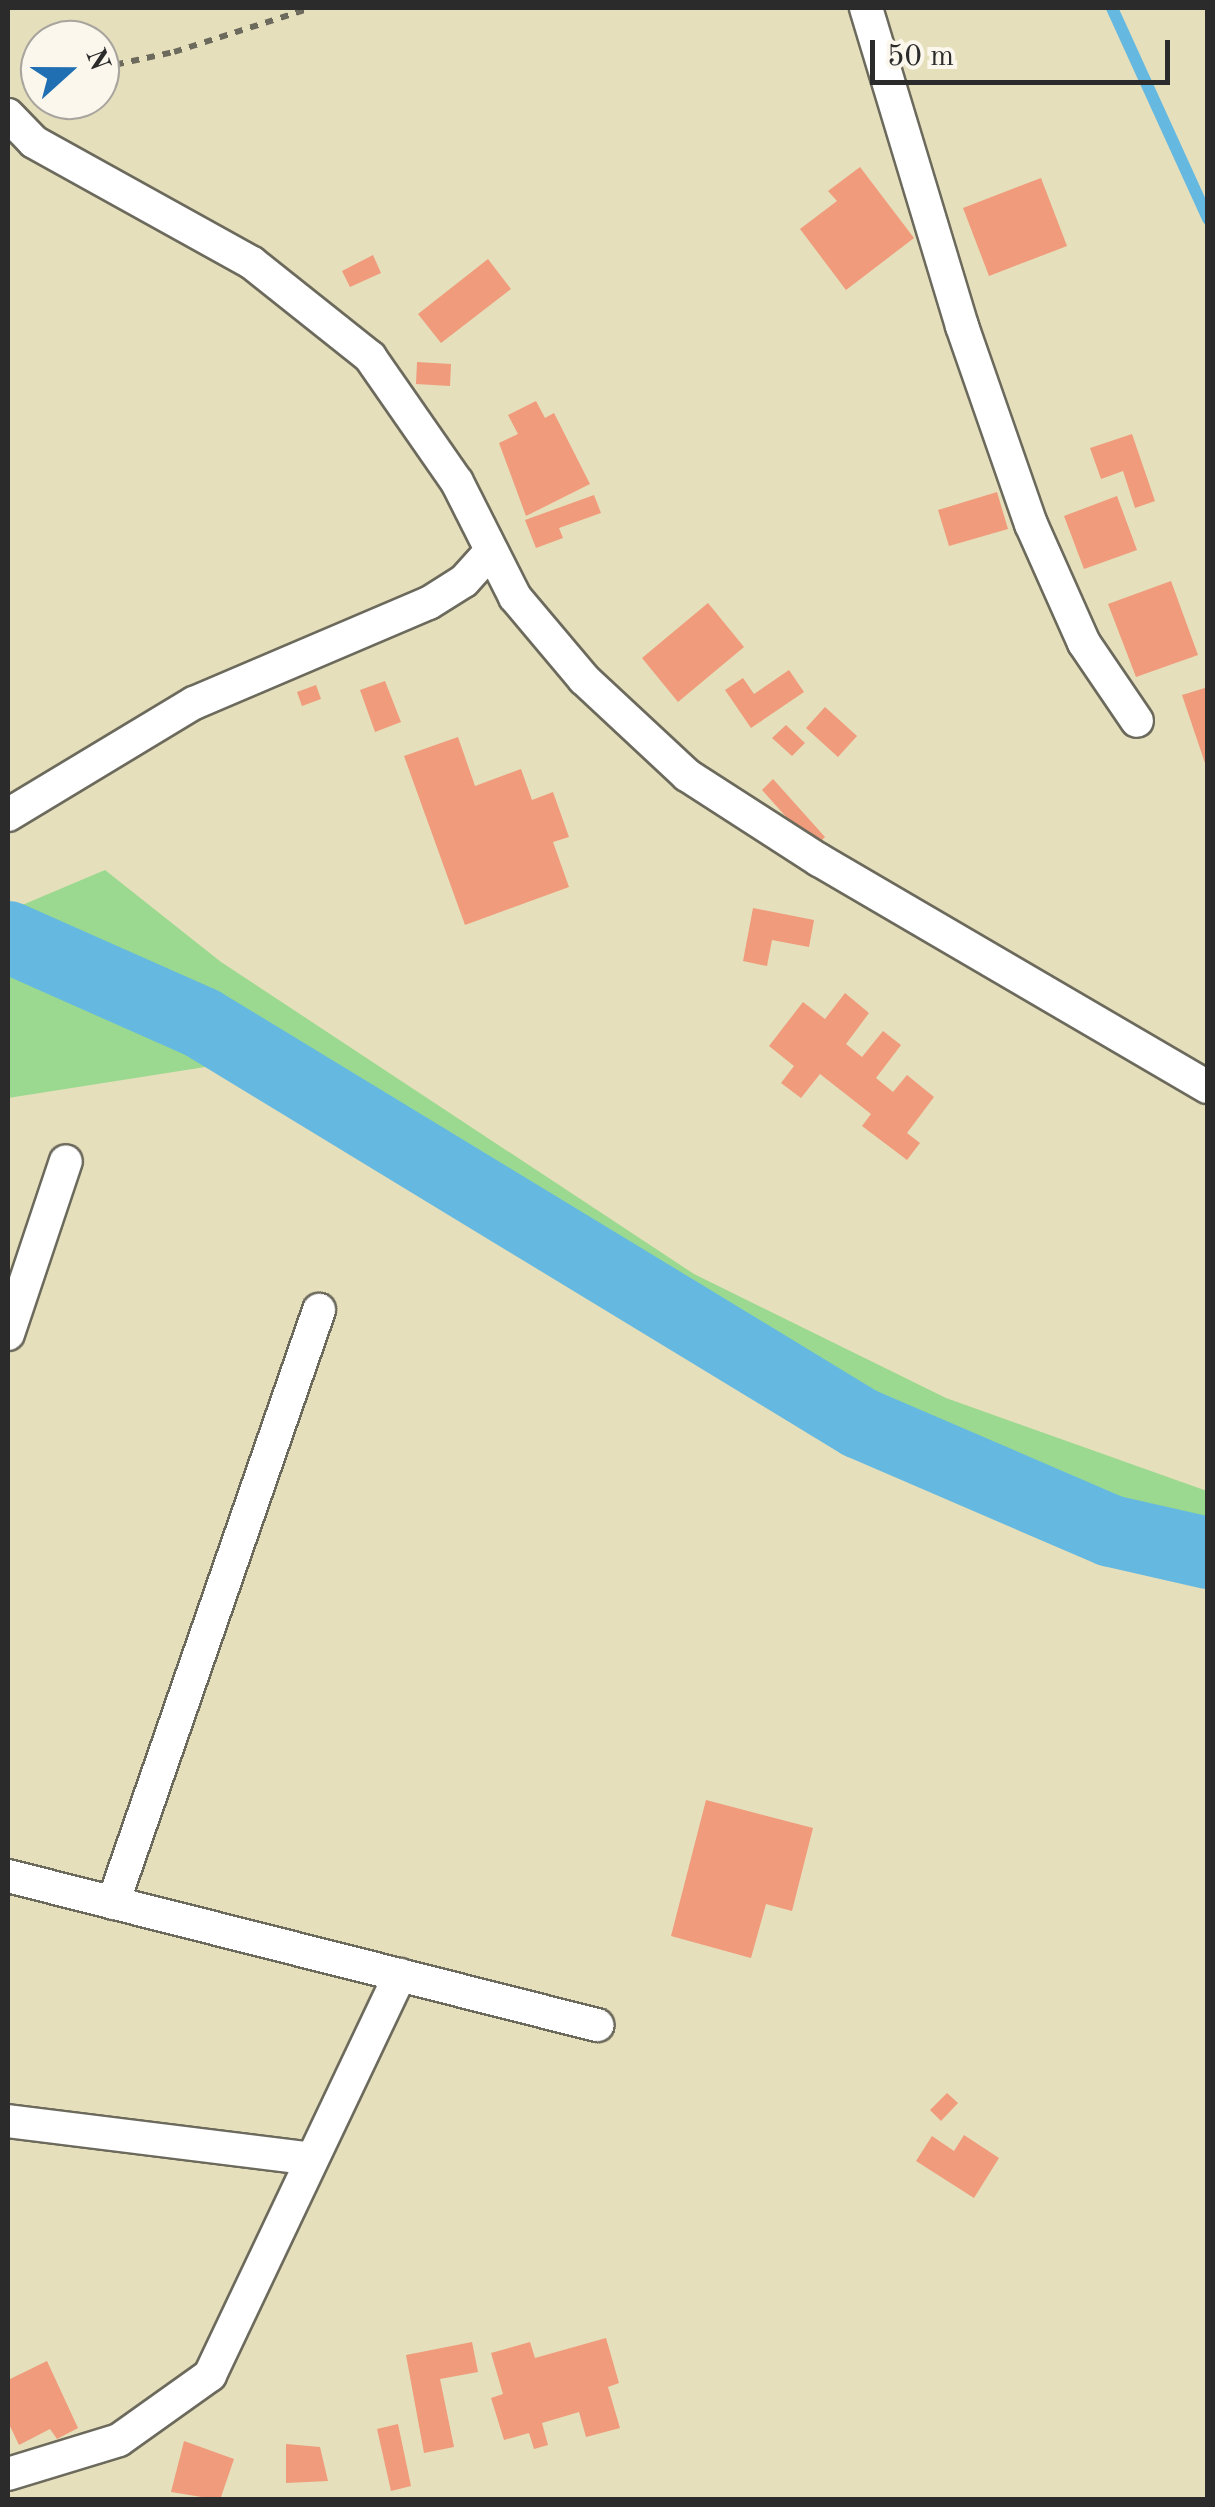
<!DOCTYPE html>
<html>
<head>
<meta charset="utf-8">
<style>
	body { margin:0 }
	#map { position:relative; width:1215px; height:2507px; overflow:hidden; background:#e6dfbb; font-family:"Old Standard TT",serif }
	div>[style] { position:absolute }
	.green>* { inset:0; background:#9ad98f }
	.stream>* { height:12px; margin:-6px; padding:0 6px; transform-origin:6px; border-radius:6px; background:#65b9e1 }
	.river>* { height:72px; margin:-36px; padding:0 36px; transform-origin:36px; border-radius:36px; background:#65b9e1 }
	.building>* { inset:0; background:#ef9b7c }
	.path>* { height:6px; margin-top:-3px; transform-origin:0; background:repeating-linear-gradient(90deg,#6c6a5d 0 8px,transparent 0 16px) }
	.roads { filter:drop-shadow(2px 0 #6c6a5d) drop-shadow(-2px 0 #6c6a5d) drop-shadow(0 2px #6c6a5d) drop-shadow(0 -2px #6c6a5d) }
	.minor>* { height:32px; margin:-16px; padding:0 16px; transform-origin:16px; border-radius:16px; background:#fff }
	span { translate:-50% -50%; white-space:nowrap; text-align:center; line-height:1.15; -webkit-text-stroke:8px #fbf7ec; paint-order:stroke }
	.frame { position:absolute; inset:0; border:10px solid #2b2b2b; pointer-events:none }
	.north { position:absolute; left:20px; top:20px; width:100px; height:100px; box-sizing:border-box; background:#fbf7ec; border:2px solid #a8a59f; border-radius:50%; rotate:69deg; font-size:28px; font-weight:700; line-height:40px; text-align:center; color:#2b2b2b }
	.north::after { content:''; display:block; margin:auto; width:35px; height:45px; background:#1f6fb2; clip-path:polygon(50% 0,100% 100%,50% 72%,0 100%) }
	.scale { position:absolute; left:870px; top:40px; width:300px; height:45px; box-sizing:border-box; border:5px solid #2b2b2b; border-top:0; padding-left:12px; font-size:30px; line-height:35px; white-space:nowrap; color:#2b2b2b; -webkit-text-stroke:8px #fbf7ec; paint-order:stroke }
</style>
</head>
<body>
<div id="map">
	<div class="green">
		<i style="clip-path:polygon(105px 870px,221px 962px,694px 1274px,946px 1398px,1207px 1491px,1207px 1578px,967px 1473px,706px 1334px,281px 1055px,8px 1098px,8px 911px)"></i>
	</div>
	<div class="stream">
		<i style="left:1112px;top:8px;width:232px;rotate:65.5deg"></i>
	</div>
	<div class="river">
		<i style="left:8px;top:937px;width:212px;rotate:23.9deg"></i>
		<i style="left:202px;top:1023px;width:770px;rotate:31.3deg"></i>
		<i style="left:860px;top:1423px;width:273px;rotate:23.3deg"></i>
		<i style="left:1111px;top:1531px;width:99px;rotate:12.8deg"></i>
	</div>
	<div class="building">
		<i style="clip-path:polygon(860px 167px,914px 238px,846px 290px,800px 229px,837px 201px,828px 191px)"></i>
		<i style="clip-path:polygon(1041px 178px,1067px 246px,989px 276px,963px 208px)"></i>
		<i style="clip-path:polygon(373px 255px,381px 273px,350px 287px,342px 271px)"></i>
		<i style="clip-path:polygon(488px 259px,511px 289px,441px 343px,418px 314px)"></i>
		<i style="clip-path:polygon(417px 362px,451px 364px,450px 386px,416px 384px)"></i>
		<i style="clip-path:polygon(536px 401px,545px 418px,554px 413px,590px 484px,526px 516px,499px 443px,518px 434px,508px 415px)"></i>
		<i style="clip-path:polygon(1132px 434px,1155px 501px,1135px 508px,1123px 471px,1101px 479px,1090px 448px)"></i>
		<i style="clip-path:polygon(997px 492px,1008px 529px,949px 546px,938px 510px)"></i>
		<i style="clip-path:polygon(594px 495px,601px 513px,559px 528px,563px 538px,536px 548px,525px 520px)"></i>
		<i style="clip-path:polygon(1117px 496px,1137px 550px,1084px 569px,1064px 516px)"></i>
		<i style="clip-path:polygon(1171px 581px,1198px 655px,1136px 677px,1108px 604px)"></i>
		<i style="clip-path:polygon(708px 603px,744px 647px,678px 702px,642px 658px)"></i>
		<i style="clip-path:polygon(789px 670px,804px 692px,751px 728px,725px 690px,743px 678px,754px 694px)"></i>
		<i style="clip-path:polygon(385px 681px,401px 722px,375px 732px,360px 690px)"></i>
		<i style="clip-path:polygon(316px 685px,321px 699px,302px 706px,297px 692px)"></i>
		<i style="clip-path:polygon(1208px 687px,1208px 769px,1207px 769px,1182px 695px)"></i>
		<i style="clip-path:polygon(825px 707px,857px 736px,838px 757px,806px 728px)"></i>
		<i style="clip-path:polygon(786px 725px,805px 743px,792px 756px,772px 738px)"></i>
		<i style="clip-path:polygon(458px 737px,475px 786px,521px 769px,532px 800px,553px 792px,569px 837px,553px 842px,569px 887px,465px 925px,404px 756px)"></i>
		<i style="clip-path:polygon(773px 779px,825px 837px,814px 848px,762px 790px)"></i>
		<i style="clip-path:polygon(753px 908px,814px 920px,809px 947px,772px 940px,767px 966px,743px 961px)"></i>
		<i style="clip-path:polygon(845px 993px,869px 1013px,846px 1044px,862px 1057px,883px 1031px,901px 1045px,876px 1078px,893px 1092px,907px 1075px,934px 1097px,907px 1133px,920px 1143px,907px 1160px,862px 1126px,871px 1114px,820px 1074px,801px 1098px,781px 1083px,794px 1066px,769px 1046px,803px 1002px,825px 1019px)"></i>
		<i style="clip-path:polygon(706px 1800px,813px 1828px,792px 1911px,766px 1904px,751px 1958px,671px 1936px)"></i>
		<i style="clip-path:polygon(947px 2093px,958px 2103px,941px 2121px,930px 2110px)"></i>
		<i style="clip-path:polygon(964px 2135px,999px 2158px,974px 2198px,916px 2161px,932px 2136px,954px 2151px)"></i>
		<i style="clip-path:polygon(606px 2338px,619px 2383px,608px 2387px,620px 2428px,586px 2437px,579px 2412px,542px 2423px,548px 2445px,534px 2449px,529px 2433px,504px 2440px,491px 2398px,503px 2394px,491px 2353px,530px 2342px,535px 2358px)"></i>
		<i style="clip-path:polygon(472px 2342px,478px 2372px,440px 2379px,454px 2447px,424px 2453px,406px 2355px)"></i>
		<i style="clip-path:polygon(47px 2361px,78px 2428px,57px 2439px,50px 2429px,19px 2445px,8px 2422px,8px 2380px)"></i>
		<i style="clip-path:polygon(398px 2424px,411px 2486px,391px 2491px,377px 2429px)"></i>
		<i style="clip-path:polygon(184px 2441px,234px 2459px,220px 2500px,171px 2492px)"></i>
		<i style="clip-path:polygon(286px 2444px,320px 2447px,328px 2481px,286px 2483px)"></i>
	</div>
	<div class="path">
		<i style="left:100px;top:68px;width:76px;rotate:-12.2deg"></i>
		<i style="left:174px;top:52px;width:144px;rotate:-17.8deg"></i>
		<i style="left:24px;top:84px;width:16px;rotate:-11deg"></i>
	</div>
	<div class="roads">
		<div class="minor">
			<i style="left:866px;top:8px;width:332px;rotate:73.2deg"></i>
			<i style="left:962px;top:326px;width:210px;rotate:70.8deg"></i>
			<i style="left:1031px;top:524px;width:130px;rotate:66deg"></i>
			<i style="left:1084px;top:643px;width:94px;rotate:55.8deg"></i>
			<i style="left:8px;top:115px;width:37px;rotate:46deg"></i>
			<i style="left:34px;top:142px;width:249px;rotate:29deg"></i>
			<i style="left:252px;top:263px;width:151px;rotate:38.5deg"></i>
			<i style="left:370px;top:357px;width:152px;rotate:55.2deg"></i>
			<i style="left:457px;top:482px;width:129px;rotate:63.2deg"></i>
			<i style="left:515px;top:597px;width:107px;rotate:49.9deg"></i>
			<i style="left:584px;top:679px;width:141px;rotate:43deg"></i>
			<i style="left:687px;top:775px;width:157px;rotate:32.8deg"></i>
			<i style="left:819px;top:860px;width:450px;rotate:30.3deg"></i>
			<i style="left:8px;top:815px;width:217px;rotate:-31.1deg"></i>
			<i style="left:194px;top:703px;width:255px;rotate:-23.1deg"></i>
			<i style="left:429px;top:603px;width:41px;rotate:-32.2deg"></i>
			<i style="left:464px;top:581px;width:36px;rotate:-48deg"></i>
			<i style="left:8px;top:1334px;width:182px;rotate:-71.5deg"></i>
			<i style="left:8px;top:1876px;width:608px;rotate:14.2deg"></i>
			<i style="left:113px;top:1903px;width:628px;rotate:-70.84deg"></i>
			<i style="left:8px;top:2121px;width:305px;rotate:7.1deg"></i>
			<i style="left:8px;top:2474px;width:116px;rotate:-17deg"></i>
			<i style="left:119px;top:2440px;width:112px;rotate:-35.5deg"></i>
			<i style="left:210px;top:2375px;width:443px;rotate:-64.6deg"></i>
		</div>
	</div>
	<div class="frame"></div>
	<div class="north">N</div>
	<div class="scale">50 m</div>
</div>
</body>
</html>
